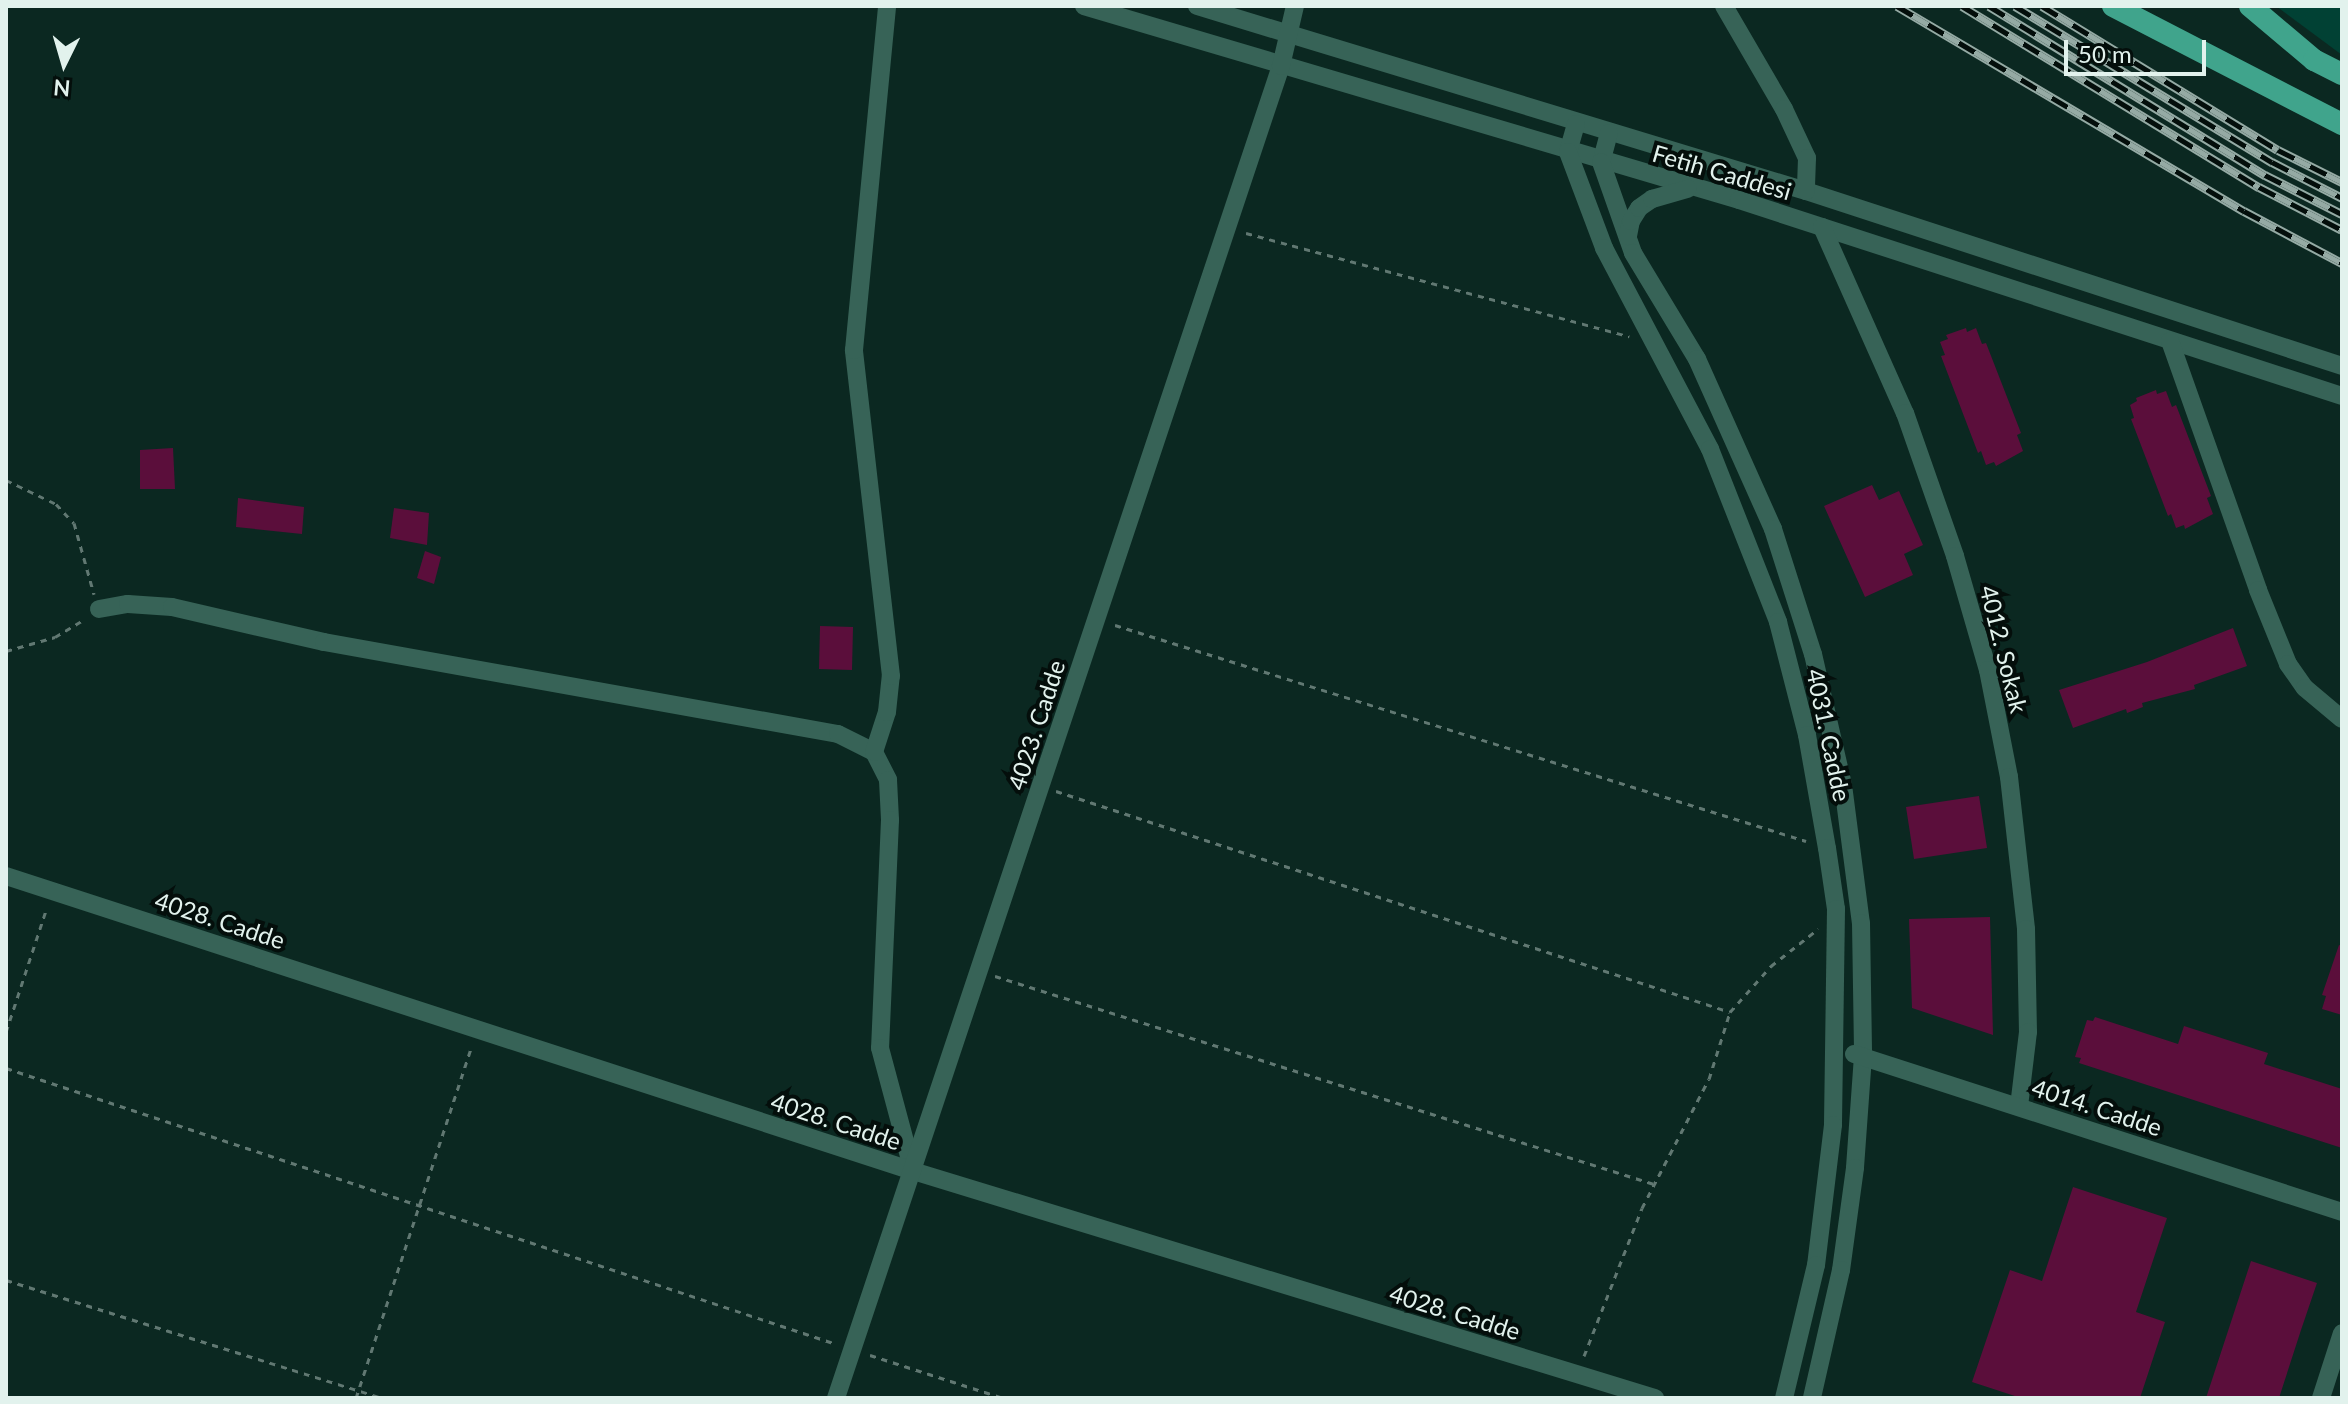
<!DOCTYPE html>
<html>
<head>
<meta charset="utf-8">
<style>
	body { margin:0 }
	#map { position:relative; width:2348px; height:1404px; overflow:hidden; background:#0b2821; font-family:Lato,sans-serif }
	div>[style] { position:absolute }
	.green>* { inset:0; background:#014134 }
	.building>* { inset:0; background:#5b0e3b }
	.path>* { height:3px; margin-top:-1.5px; transform-origin:0; background:repeating-linear-gradient(90deg,#617872 0 6px,transparent 0 12px) }
	.minor>* { height:18px; margin:-9px; padding:0 9px; transform-origin:9px; border-radius:9px; background:#376357 }
	.primary>* { height:22px; margin:-11px; padding:0 11px; transform-origin:11px; border-radius:11px; background:#40a48c }
	.rail>* { height:9px; margin-top:-4.5px; transform-origin:0; background:repeating-linear-gradient(90deg,#040e0b 0 18px,#95aaa4 0 36px); box-sizing:border-box; border-block:2px solid #95aaa4 }
	span { translate:-50% -50%; white-space:nowrap; text-align:center; line-height:1.15; -webkit-text-stroke:8px #040e0b; paint-order:stroke }
	.street-label { font-size:24px; color:#e2f2ed }
	.frame { position:absolute; inset:0; border:8px solid #e2f2ed; pointer-events:none }
	.north { position:absolute; left:24px; top:24px; width:80px; height:80px; -webkit-text-stroke:6px #040e0b; paint-order:stroke; rotate:185deg; font-size:22px; font-weight:700; line-height:32px; text-align:center; color:#e2f2ed }
	.north::after { content:''; display:block; margin:auto; width:28px; height:36px; background:#e2f2ed; clip-path:polygon(50% 0,100% 100%,50% 72%,0 100%) }
	.scale { position:absolute; left:2064px; top:40px; width:142px; height:36px; box-sizing:border-box; border:4px solid #e2f2ed; border-top:0; padding-left:10px; font-size:24px; line-height:28px; white-space:nowrap; color:#e2f2ed; -webkit-text-stroke:6px #040e0b; paint-order:stroke }
</style>
</head>
<body>
<div id="map">
	<div class="green">
		<i style="clip-path:polygon(2276px 6px,2342px 6px,2342px 55px)"></i>
	</div>
	<div class="building">
		<i style="clip-path:polygon(1966px 328px,1967px 332px,1976px 328px,1982px 344px,1986px 343px,2021px 433px,2017px 435px,2023px 451px,1996px 466px,1994px 462px,1986px 465px,1981px 451px,1978px 453px,1941px 356px,1945px 355px,1940px 342px,1948px 339px,1946px 335px)"></i>
		<i style="clip-path:polygon(2156px 390px,2157px 394px,2166px 391px,2172px 407px,2176px 405px,2211px 496px,2207px 498px,2213px 514px,2185px 529px,2184px 525px,2176px 528px,2171px 514px,2168px 516px,2131px 419px,2134px 418px,2130px 405px,2137px 401px,2136px 398px)"></i>
		<i style="clip-path:polygon(173px 448px,175px 489px,140px 489px,140px 450px)"></i>
		<i style="clip-path:polygon(1872px 485px,1879px 500px,1899px 491px,1923px 545px,1904px 554px,1913px 575px,1865px 597px,1824px 506px)"></i>
		<i style="clip-path:polygon(238px 498px,304px 507px,302px 534px,236px 527px)"></i>
		<i style="clip-path:polygon(394px 508px,429px 513px,427px 545px,390px 538px)"></i>
		<i style="clip-path:polygon(425px 551px,441px 557px,434px 584px,417px 578px)"></i>
		<i style="clip-path:polygon(820px 626px,853px 627px,852px 670px,819px 669px)"></i>
		<i style="clip-path:polygon(2233px 628px,2247px 666px,2194px 685px,2195px 689px,2142px 703px,2143px 707px,2127px 713px,2126px 709px,2073px 728px,2059px 690px,2147px 662px)"></i>
		<i style="clip-path:polygon(1979px 796px,1987px 848px,1914px 859px,1906px 807px)"></i>
		<i style="clip-path:polygon(1990px 917px,1993px 1035px,1912px 1008px,1909px 919px)"></i>
		<i style="clip-path:polygon(2339px 945px,2342px 946px,2342px 1015px,2322px 1009px,2326px 996px,2322px 995px)"></i>
		<i style="clip-path:polygon(2095px 1017px,2178px 1044px,2184px 1026px,2268px 1053px,2264px 1064px,2342px 1089px,2342px 1148px,2079px 1063px,2081px 1058px,2075px 1057px,2087px 1020px,2093px 1021px)"></i>
		<i style="clip-path:polygon(2073px 1187px,2167px 1218px,2136px 1312px,2165px 1322px,2140px 1398px,2021px 1398px,1972px 1382px,2010px 1270px,2042px 1281px)"></i>
		<i style="clip-path:polygon(2251px 1261px,2317px 1283px,2301px 1330px,2279px 1398px,2206px 1398px)"></i>
	</div>
	<div class="path">
		<i style="left:1246px;top:233px;width:397px;rotate:15.1deg"></i>
		<i style="left:6px;top:480px;width:55px;rotate:25.6deg"></i>
		<i style="left:56px;top:504px;width:26px;rotate:47deg"></i>
		<i style="left:74px;top:523px;width:74px;rotate:74.3deg"></i>
		<i style="left:1115px;top:625px;width:724px;rotate:17.36deg"></i>
		<i style="left:6px;top:651px;width:51px;rotate:-15.9deg"></i>
		<i style="left:55px;top:637px;width:33px;rotate:-31deg"></i>
		<i style="left:1056px;top:791px;width:709px;rotate:18.15deg"></i>
		<i style="left:995px;top:976px;width:691px;rotate:17.52deg"></i>
		<i style="left:6px;top:1032px;width:128px;rotate:-71.8deg"></i>
		<i style="left:6px;top:1068px;width:875px;rotate:18.39deg"></i>
		<i style="left:6px;top:1280px;width:394px;rotate:17.4deg"></i>
		<i style="left:870px;top:1355px;width:140px;rotate:17.9deg"></i>
		<i style="left:1584px;top:1356px;width:159px;rotate:-68.6deg"></i>
		<i style="left:1642px;top:1208px;width:145px;rotate:-62.6deg"></i>
		<i style="left:1709px;top:1079px;width:70px;rotate:-72.6deg"></i>
		<i style="left:1730px;top:1012px;width:62px;rotate:-48.3deg"></i>
		<i style="left:1771px;top:966px;width:60px;rotate:-38.2deg"></i>
		<i style="left:356px;top:1398px;width:368px;rotate:-71.8deg"></i>
	</div>
	<div class="minor">
		<i style="left:1084px;top:6px;width:683px;rotate:16.5deg"></i>
		<i style="left:1739px;top:200px;width:634px;rotate:18.01deg"></i>
		<i style="left:1197px;top:6px;width:636px;rotate:16.9deg"></i>
		<i style="left:1806px;top:191px;width:564px;rotate:18.08deg"></i>
		<i style="left:1724px;top:6px;width:119px;rotate:59.8deg"></i>
		<i style="left:1784px;top:109px;width:54px;rotate:64.9deg"></i>
		<i style="left:1807px;top:158px;width:33px;rotate:92deg"></i>
		<i style="left:1576px;top:124px;width:29px;rotate:106deg"></i>
		<i style="left:1568px;top:152px;width:103px;rotate:69.4deg"></i>
		<i style="left:1604px;top:248px;width:227px;rotate:62.2deg"></i>
		<i style="left:1710px;top:449px;width:186px;rotate:68.5deg"></i>
		<i style="left:1778px;top:622px;width:117px;rotate:75.6deg"></i>
		<i style="left:1807px;top:735px;width:115px;rotate:80deg"></i>
		<i style="left:1827px;top:848px;width:62px;rotate:81.6deg"></i>
		<i style="left:1836px;top:909px;width:216px;rotate:90.8deg"></i>
		<i style="left:1833px;top:1125px;width:141px;rotate:96.9deg"></i>
		<i style="left:1816px;top:1265px;width:137px;rotate:103.5deg"></i>
		<i style="left:1609px;top:133px;width:30px;rotate:105deg"></i>
		<i style="left:1601px;top:162px;width:96px;rotate:70.6deg"></i>
		<i style="left:1633px;top:253px;width:124px;rotate:58.9deg"></i>
		<i style="left:1697px;top:359px;width:186px;rotate:65.9deg"></i>
		<i style="left:1773px;top:529px;width:131px;rotate:72.3deg"></i>
		<i style="left:1813px;top:654px;width:134px;rotate:77.1deg"></i>
		<i style="left:1843px;top:785px;width:139px;rotate:82.6deg"></i>
		<i style="left:1861px;top:923px;width:133px;rotate:89.1deg"></i>
		<i style="left:1863px;top:1056px;width:112px;rotate:94.1deg"></i>
		<i style="left:1855px;top:1168px;width:103px;rotate:97.8deg"></i>
		<i style="left:1841px;top:1270px;width:131px;rotate:102.8deg"></i>
		<i style="left:1822px;top:227px;width:204px;rotate:66deg"></i>
		<i style="left:1905px;top:413px;width:151px;rotate:70.7deg"></i>
		<i style="left:1955px;top:556px;width:119px;rotate:73.9deg"></i>
		<i style="left:1988px;top:670px;width:109px;rotate:78.9deg"></i>
		<i style="left:2009px;top:777px;width:153px;rotate:83.6deg"></i>
		<i style="left:2026px;top:929px;width:103px;rotate:88.9deg"></i>
		<i style="left:2028px;top:1032px;width:75px;rotate:96.9deg"></i>
		<i style="left:1628px;top:236px;width:15px;rotate:-79deg"></i>
		<i style="left:1631px;top:221px;width:15px;rotate:-58deg"></i>
		<i style="left:1639px;top:208px;width:16px;rotate:-35deg"></i>
		<i style="left:1652px;top:199px;width:37px;rotate:-16deg"></i>
		<i style="left:2170px;top:341px;width:264px;rotate:70.5deg"></i>
		<i style="left:2258px;top:590px;width:80px;rotate:67.9deg"></i>
		<i style="left:2288px;top:664px;width:29px;rotate:55deg"></i>
		<i style="left:2305px;top:688px;width:48px;rotate:40deg"></i>
		<i style="left:99px;top:609px;width:29px;rotate:-10deg"></i>
		<i style="left:128px;top:604px;width:44px;rotate:3.9deg"></i>
		<i style="left:172px;top:607px;width:156px;rotate:13deg"></i>
		<i style="left:324px;top:642px;width:522px;rotate:10.15deg"></i>
		<i style="left:838px;top:734px;width:40px;rotate:26.6deg"></i>
		<i style="left:874px;top:752px;width:31px;rotate:63deg"></i>
		<i style="left:888px;top:780px;width:40px;rotate:87.1deg"></i>
		<i style="left:890px;top:820px;width:228px;rotate:92.5deg"></i>
		<i style="left:880px;top:1048px;width:127px;rotate:75deg"></i>
		<i style="left:874px;top:752px;width:42px;rotate:-72deg"></i>
		<i style="left:887px;top:712px;width:36px;rotate:-84deg"></i>
		<i style="left:891px;top:676px;width:328px;rotate:-96.5deg"></i>
		<i style="left:854px;top:350px;width:346px;rotate:-84.5deg"></i>
		<i style="left:6px;top:876px;width:954px;rotate:18.02deg"></i>
		<i style="left:913px;top:1171px;width:776px;rotate:17.01deg"></i>
		<i style="left:1854px;top:1054px;width:513px;rotate:17.94deg"></i>
		<i style="left:836px;top:1398px;width:1404px;rotate:-71.53deg"></i>
		<i style="left:1281px;top:66px;width:62px;rotate:-76.9deg"></i>
		<i style="left:2321px;top:1398px;width:68px;rotate:-72.1deg"></i>
	</div>
	<div class="primary">
		<i style="left:2113px;top:6px;width:258px;rotate:27.3deg"></i>
		<i style="left:2250px;top:6px;width:84px;rotate:40.2deg"></i>
		<i style="left:2314px;top:60px;width:31px;rotate:27deg"></i>
	</div>
	<div class="rail">
		<i style="left:1897px;top:6px;width:403px;rotate:30.6deg"></i>
		<i style="left:2244px;top:211px;width:111px;rotate:28deg"></i>
		<i style="left:1962px;top:6px;width:348px;rotate:31.4deg"></i>
		<i style="left:2259px;top:187px;width:93px;rotate:27.4deg"></i>
		<i style="left:1989px;top:6px;width:324px;rotate:31.5deg"></i>
		<i style="left:2265px;top:175px;width:86px;rotate:26.9deg"></i>
		<i style="left:2015px;top:6px;width:301px;rotate:31.3deg"></i>
		<i style="left:2272px;top:162px;width:79px;rotate:27.2deg"></i>
		<i style="left:2042px;top:6px;width:276px;rotate:31.4deg"></i>
		<i style="left:2278px;top:150px;width:72px;rotate:26.6deg"></i>
	</div>
	<div class="street-label">
		<span style="left:1722px;top:172px;rotate:16deg">Fetih Caddesi</span>
		<span style="left:2004px;top:649px;rotate:76deg">4012. Sokak</span>
		<span style="left:1036px;top:725px;rotate:-72deg">4023. Cadde</span>
		<span style="left:1829px;top:735px;rotate:78deg">4031. Cadde</span>
		<span style="left:220px;top:920px;rotate:18deg">4028. Cadde</span>
		<span style="left:2097px;top:1107px;rotate:18deg">4014. Cadde</span>
		<span style="left:836px;top:1121px;rotate:18deg">4028. Cadde</span>
		<span style="left:1455px;top:1312px;rotate:17deg">4028. Cadde</span>
	</div>
	<div class="frame"></div>
	<div class="north">N</div>
	<div class="scale">50 m</div>
</div>
</body>
</html>
